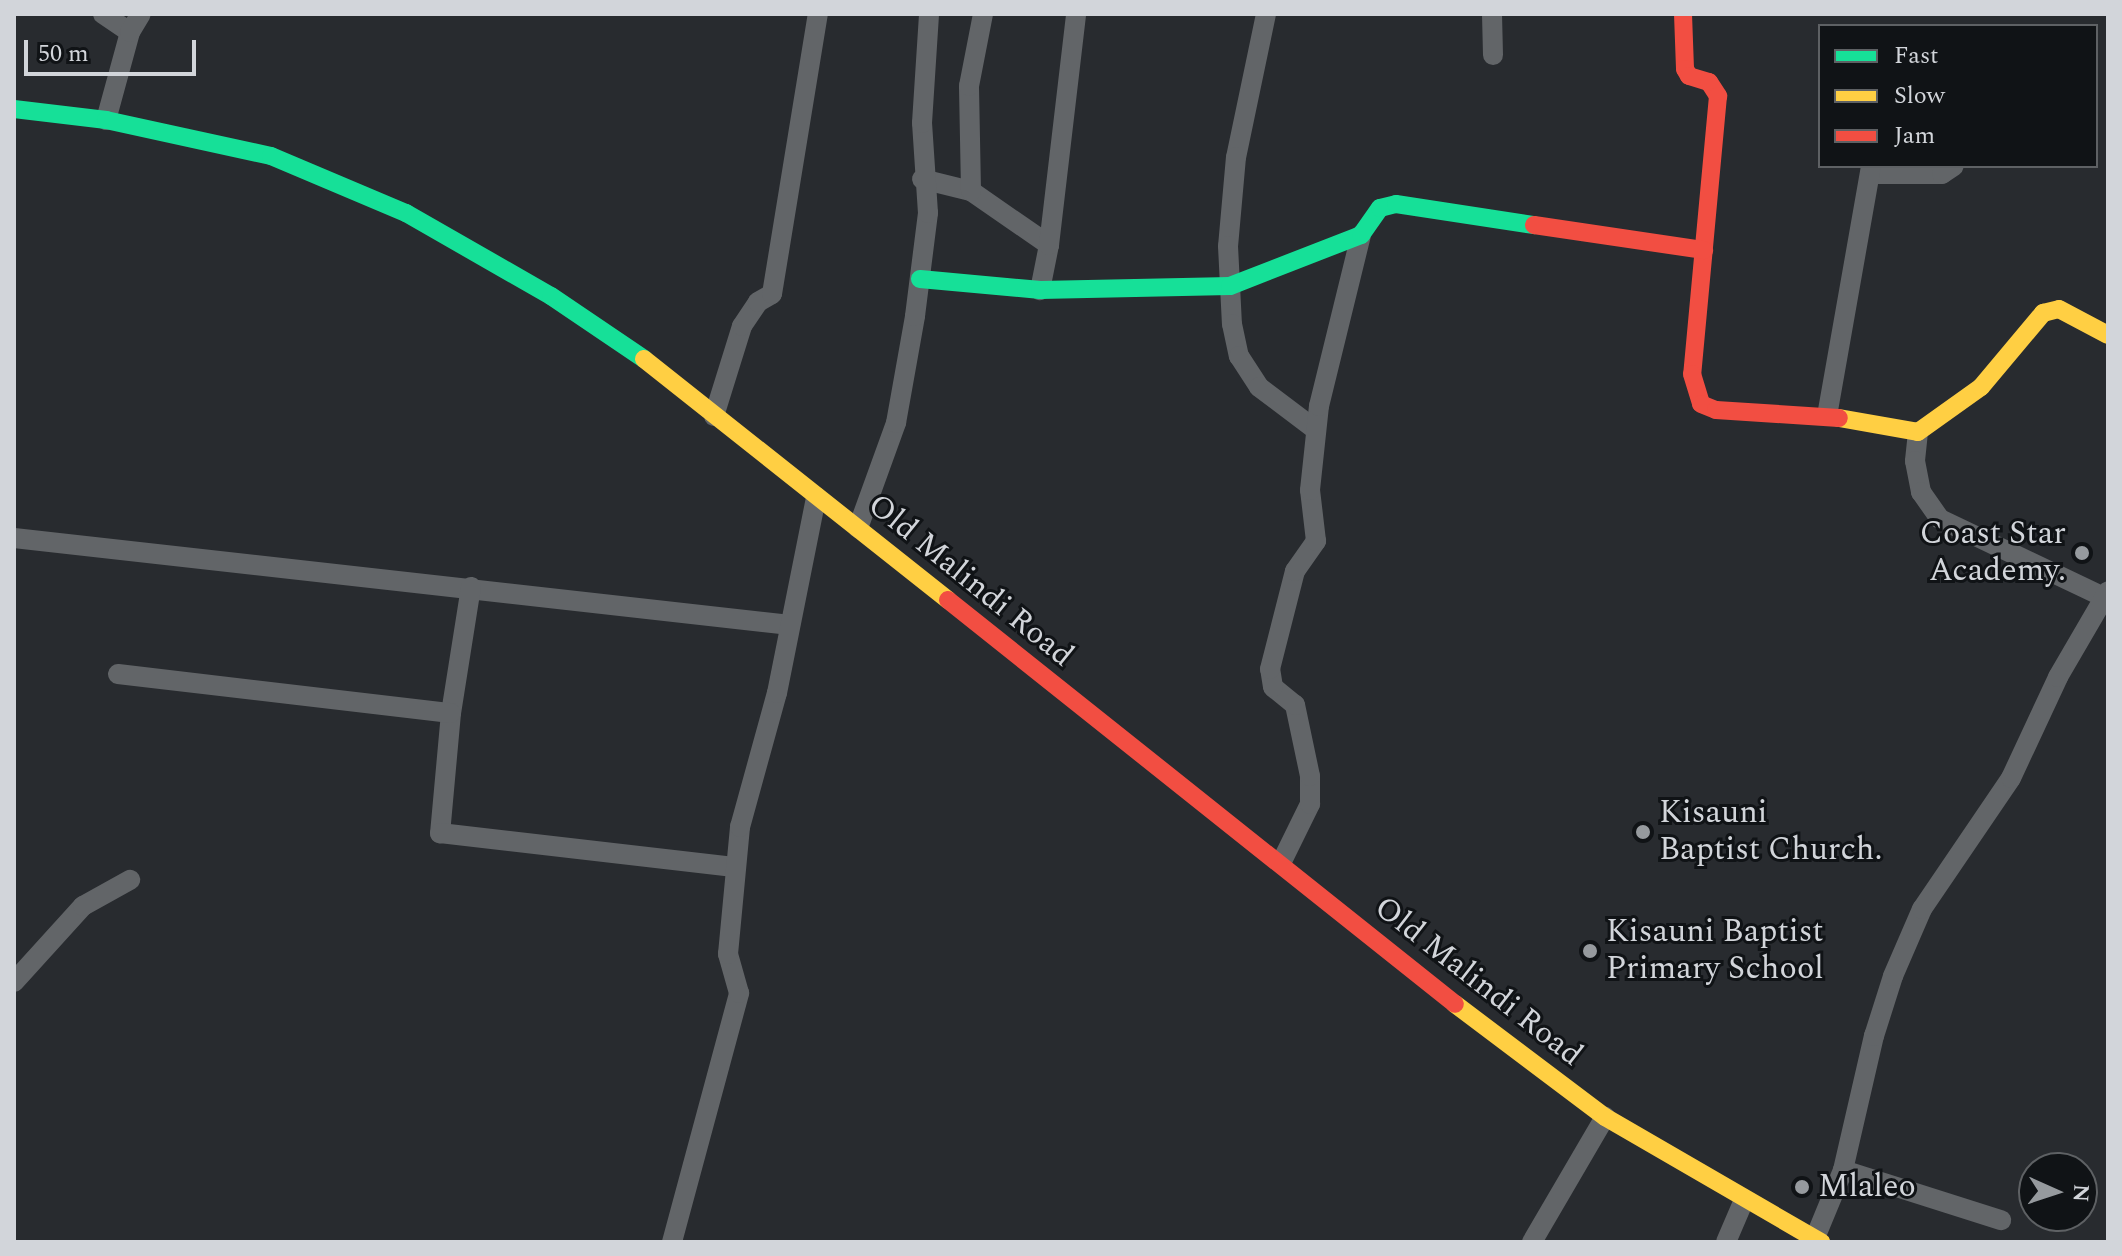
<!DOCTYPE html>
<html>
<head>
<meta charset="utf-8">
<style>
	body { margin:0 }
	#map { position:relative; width:2122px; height:1256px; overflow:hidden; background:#282b2f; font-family:Spectral,serif }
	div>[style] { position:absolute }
	.street>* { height:20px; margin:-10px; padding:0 10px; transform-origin:10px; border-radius:10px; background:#626568 }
	.fast>* { height:18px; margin:-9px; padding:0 9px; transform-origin:9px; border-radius:9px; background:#16e098 }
	.slow>* { height:18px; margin:-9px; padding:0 9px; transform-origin:9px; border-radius:9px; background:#ffcf43 }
	.jam>* { height:18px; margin:-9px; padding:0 9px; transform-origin:9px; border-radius:9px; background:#f24e42 }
	.dots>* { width:22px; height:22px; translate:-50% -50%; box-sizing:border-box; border:4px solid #101316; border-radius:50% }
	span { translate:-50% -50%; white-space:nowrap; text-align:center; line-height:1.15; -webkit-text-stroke:6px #101316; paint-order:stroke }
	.poi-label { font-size:32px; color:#d2d5da }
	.right { translate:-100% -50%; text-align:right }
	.left { translate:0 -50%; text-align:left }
	.street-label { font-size:32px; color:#d2d5da }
	.frame { position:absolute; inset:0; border:16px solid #d2d5da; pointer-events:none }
	.legend { position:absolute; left:1818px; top:24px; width:280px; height:144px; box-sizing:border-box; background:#101316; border:2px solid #5e6164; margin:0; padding:10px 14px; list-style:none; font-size:24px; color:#d2d5da }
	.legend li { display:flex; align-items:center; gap:16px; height:40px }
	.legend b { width:40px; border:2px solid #5e6164 }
	.north { position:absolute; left:2018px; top:1152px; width:80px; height:80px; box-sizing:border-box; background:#101316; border:2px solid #5e6164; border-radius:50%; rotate:93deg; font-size:22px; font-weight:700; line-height:32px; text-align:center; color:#d2d5da }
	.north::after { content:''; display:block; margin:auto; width:28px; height:36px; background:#969a9e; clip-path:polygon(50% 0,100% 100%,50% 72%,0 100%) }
	.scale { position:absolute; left:24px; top:40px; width:172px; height:36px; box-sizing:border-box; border:4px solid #d2d5da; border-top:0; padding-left:10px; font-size:24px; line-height:28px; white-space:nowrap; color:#d2d5da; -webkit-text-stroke:6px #101316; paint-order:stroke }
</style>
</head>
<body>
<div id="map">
	<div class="street">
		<i style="left:103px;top:14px;width:32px;rotate:34deg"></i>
		<i style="left:1266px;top:14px;width:146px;rotate:101.8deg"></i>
		<i style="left:1236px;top:157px;width:89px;rotate:95.1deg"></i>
		<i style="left:1228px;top:246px;width:78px;rotate:87.1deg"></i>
		<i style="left:1232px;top:324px;width:33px;rotate:78deg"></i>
		<i style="left:1239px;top:356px;width:37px;rotate:57deg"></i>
		<i style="left:1259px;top:387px;width:71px;rotate:37deg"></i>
		<i style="left:1492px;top:14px;width:41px;rotate:88.6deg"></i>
		<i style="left:106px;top:120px;width:91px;rotate:-74.7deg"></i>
		<i style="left:130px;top:32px;width:21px;rotate:-59deg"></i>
		<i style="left:1870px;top:174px;width:72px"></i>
		<i style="left:1942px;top:174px;width:14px;rotate:-34deg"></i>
		<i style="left:922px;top:179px;width:50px;rotate:13.8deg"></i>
		<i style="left:971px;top:191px;width:95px;rotate:34.7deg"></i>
		<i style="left:1049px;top:245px;width:46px;rotate:101.3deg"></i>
		<i style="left:971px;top:191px;width:105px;rotate:-91.1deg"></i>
		<i style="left:969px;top:86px;width:73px;rotate:-79deg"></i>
		<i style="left:1049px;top:245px;width:233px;rotate:-83.3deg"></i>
		<i style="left:714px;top:416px;width:94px;rotate:-72.7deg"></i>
		<i style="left:742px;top:326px;width:29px;rotate:-56deg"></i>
		<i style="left:758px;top:302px;width:16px;rotate:-30deg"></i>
		<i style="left:772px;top:294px;width:284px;rotate:-80.7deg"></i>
		<i style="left:1827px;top:416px;width:254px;rotate:-80deg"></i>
		<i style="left:1918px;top:432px;width:29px;rotate:96deg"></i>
		<i style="left:1915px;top:461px;width:32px;rotate:79deg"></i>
		<i style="left:1921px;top:492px;width:33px;rotate:55deg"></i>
		<i style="left:1940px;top:519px;width:186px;rotate:25.5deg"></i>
		<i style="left:858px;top:528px;width:112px;rotate:-70.1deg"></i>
		<i style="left:896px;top:423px;width:109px;rotate:-79.9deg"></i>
		<i style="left:915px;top:316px;width:104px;rotate:-82.8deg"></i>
		<i style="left:928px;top:213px;width:90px;rotate:-93.8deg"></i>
		<i style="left:922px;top:123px;width:109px;rotate:-86.3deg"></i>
		<i style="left:14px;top:538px;width:781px;rotate:6.4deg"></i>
		<i style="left:471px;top:587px;width:128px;rotate:99deg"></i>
		<i style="left:451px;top:713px;width:121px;rotate:95.2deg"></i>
		<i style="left:440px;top:833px;width:298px;rotate:6.6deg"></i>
		<i style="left:118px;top:674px;width:335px;rotate:6.7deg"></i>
		<i style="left:1281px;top:863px;width:66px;rotate:-63.8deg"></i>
		<i style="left:1310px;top:804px;width:28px;rotate:-90deg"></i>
		<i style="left:1310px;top:776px;width:73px;rotate:-101.9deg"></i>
		<i style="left:1295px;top:705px;width:28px;rotate:-141deg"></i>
		<i style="left:1273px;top:687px;width:18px;rotate:-99deg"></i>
		<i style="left:1270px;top:669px;width:101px;rotate:-75.7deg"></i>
		<i style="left:1295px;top:571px;width:37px;rotate:-55deg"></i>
		<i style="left:1316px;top:541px;width:51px;rotate:-96.7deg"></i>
		<i style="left:1310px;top:490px;width:84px;rotate:-83.9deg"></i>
		<i style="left:1319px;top:406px;width:176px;rotate:-76.2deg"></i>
		<i style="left:14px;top:982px;width:103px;rotate:-47.8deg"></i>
		<i style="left:83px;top:906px;width:54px;rotate:-29deg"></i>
		<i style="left:1843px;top:1170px;width:166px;rotate:17.6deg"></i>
		<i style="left:1815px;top:1238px;width:74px;rotate:-67.6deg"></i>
		<i style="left:1843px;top:1170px;width:138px;rotate:-77deg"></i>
		<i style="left:1874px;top:1036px;width:63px;rotate:-72.4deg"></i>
		<i style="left:1893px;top:976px;width:73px;rotate:-66.6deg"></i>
		<i style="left:1922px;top:909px;width:158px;rotate:-55.8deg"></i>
		<i style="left:2011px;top:778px;width:111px;rotate:-65deg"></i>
		<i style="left:2058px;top:677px;width:99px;rotate:-59.8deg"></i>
		<i style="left:672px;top:1242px;width:258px;rotate:-74.9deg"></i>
		<i style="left:739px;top:993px;width:41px;rotate:-105.8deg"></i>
		<i style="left:728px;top:954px;width:128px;rotate:-84.6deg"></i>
		<i style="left:740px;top:827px;width:139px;rotate:-74.6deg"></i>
		<i style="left:777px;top:693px;width:200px;rotate:-78.7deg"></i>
		<i style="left:1532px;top:1242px;width:145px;rotate:-59.7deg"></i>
		<i style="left:1726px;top:1242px;width:46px;rotate:-66.8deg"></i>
	</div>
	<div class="fast">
		<i style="left:14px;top:109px;width:93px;rotate:6.8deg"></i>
		<i style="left:106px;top:120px;width:169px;rotate:12.3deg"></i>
		<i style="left:271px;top:156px;width:147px;rotate:22.9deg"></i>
		<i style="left:406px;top:213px;width:167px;rotate:29.8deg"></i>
		<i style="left:551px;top:296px;width:112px;rotate:34.1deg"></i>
		<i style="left:920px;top:279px;width:121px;rotate:5.2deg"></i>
		<i style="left:1040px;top:290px;width:190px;rotate:-1.2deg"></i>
		<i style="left:1230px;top:286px;width:141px;rotate:-21.3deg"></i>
		<i style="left:1361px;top:235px;width:33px;rotate:-55deg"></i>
		<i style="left:1380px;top:208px;width:16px;rotate:-14deg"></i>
		<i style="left:1396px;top:204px;width:140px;rotate:8.7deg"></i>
	</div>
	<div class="slow">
		<i style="left:644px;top:359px;width:388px;rotate:38.4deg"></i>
		<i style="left:1839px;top:418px;width:80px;rotate:10deg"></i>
		<i style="left:1918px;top:432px;width:77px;rotate:-35.5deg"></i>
		<i style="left:1981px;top:387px;width:97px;rotate:-50deg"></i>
		<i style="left:2043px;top:313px;width:16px;rotate:-14deg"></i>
		<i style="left:2059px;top:309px;width:55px;rotate:28deg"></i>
		<i style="left:1455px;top:1004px;width:188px;rotate:37deg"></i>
		<i style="left:1605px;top:1117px;width:250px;rotate:30.1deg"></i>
	</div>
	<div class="jam">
		<i style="left:1683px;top:14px;width:55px;rotate:87.9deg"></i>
		<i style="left:1685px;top:69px;width:8px;rotate:60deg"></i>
		<i style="left:1689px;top:76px;width:21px;rotate:17deg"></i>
		<i style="left:1709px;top:82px;width:17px;rotate:57deg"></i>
		<i style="left:1718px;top:96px;width:279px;rotate:95.3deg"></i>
		<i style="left:1692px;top:374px;width:31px;rotate:73deg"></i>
		<i style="left:1701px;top:404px;width:16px;rotate:22deg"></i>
		<i style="left:1716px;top:410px;width:123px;rotate:3.7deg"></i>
		<i style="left:1534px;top:225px;width:172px;rotate:8.4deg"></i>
		<i style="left:948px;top:600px;width:648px;rotate:38.55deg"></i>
	</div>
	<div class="dots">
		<i style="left:2082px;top:553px;background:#969a9e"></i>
		<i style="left:1643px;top:832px;background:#969a9e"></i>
		<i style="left:1590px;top:951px;background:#969a9e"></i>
		<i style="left:1802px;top:1187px;background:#969a9e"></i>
	</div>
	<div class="poi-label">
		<span class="right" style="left:2066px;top:553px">Coast Star<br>Academy.</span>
		<span class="left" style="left:1659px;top:832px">Kisauni<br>Baptist Church.</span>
		<span class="left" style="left:1606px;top:951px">Kisauni Baptist<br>Primary School</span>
		<span class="left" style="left:1818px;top:1187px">Mlaleo</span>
	</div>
	<div class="street-label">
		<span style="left:970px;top:581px;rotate:39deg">Old Malindi Road</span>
		<span style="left:1478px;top:982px;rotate:38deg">Old Malindi Road</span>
	</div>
	<div class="frame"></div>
	<ul class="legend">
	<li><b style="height:10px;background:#16e098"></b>Fast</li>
	<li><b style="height:10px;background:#ffcf43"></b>Slow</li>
	<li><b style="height:10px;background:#f24e42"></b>Jam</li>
	</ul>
	<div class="north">N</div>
	<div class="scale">50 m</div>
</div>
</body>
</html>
